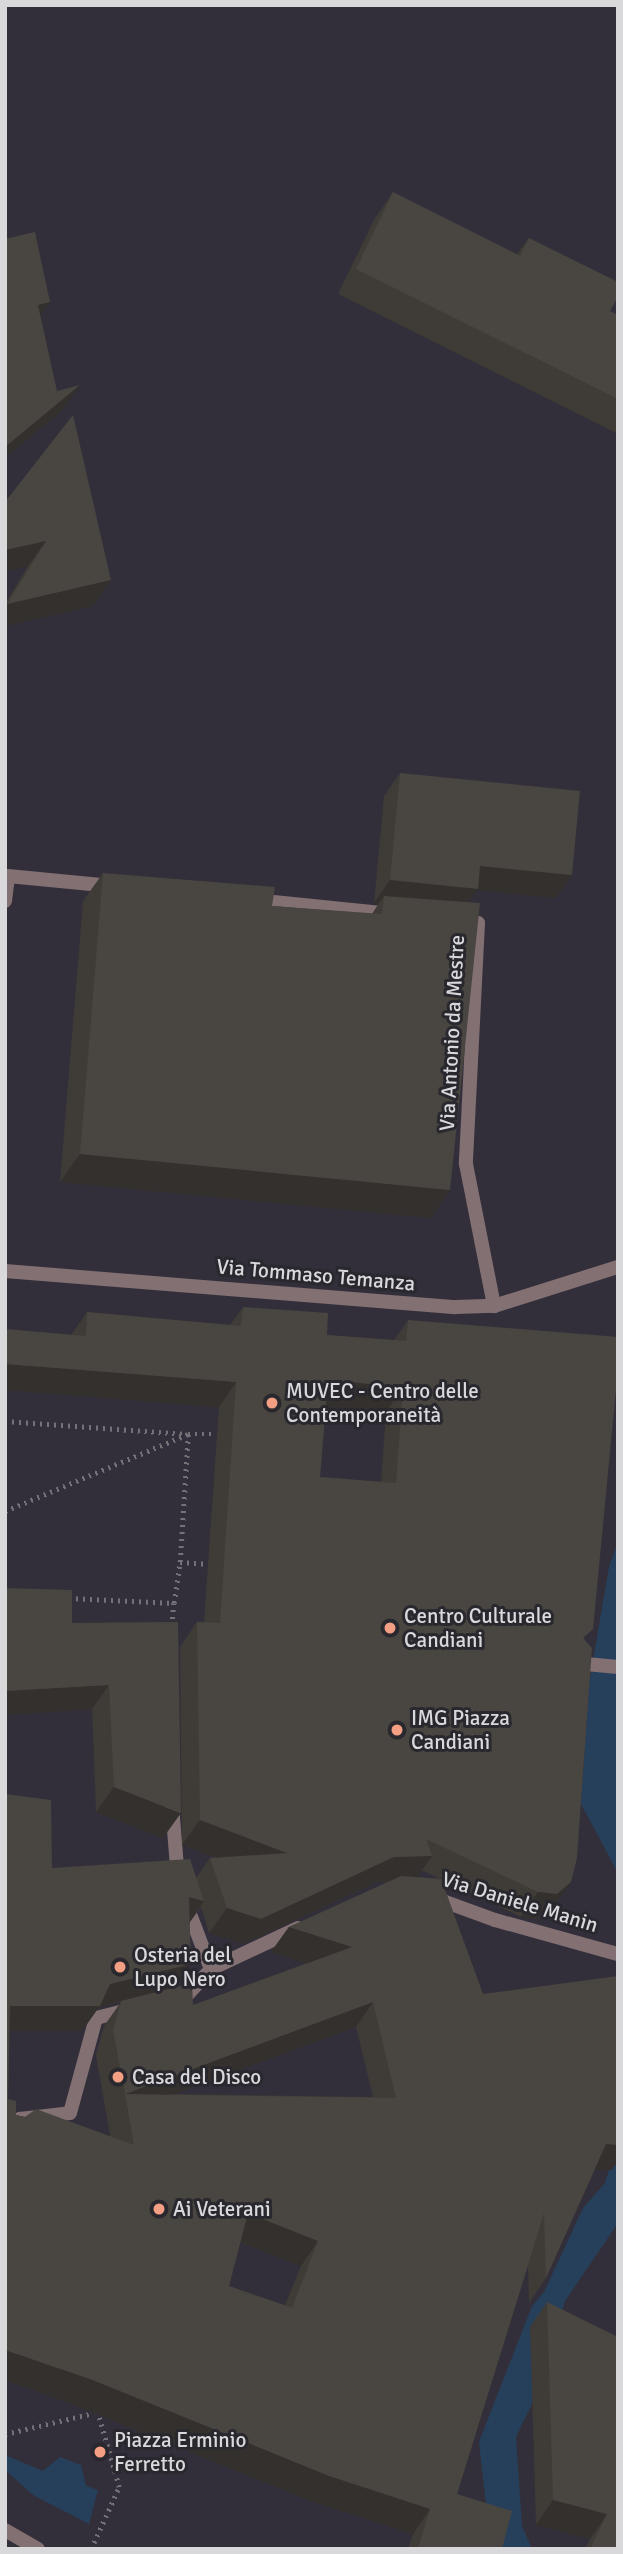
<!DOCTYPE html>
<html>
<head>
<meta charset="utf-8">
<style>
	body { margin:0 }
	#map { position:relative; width:623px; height:2554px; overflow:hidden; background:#29282e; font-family:Signika,sans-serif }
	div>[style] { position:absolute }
	.built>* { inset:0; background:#322f3a }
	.water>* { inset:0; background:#26405b }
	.path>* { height:4.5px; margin-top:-2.25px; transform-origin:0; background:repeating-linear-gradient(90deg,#727277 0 2px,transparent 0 7px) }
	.street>* { height:14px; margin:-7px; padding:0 7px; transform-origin:7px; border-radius:7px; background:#837073 }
	.wall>* { inset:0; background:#3f3b37 }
	.shaded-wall>* { inset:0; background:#33302d }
	.building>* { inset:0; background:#494540 }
	.dots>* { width:19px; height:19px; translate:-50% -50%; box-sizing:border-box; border:4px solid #29282e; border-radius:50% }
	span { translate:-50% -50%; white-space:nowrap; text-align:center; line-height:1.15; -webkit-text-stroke:6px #29282e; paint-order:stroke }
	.street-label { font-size:21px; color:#d9d9dc }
	.poi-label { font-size:21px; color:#d9d9dc }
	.left { translate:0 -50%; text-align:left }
	.frame { position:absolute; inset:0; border:7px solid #d9d9dc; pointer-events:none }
</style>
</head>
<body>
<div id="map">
	<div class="built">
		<i style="clip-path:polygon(5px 5px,618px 5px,618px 2549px,5px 2549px)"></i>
	</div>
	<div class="water">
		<i style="clip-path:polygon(618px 1542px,618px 1873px,581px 1804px,589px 1684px,609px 1567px)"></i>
		<i style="clip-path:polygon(618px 2140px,618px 2223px,565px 2301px,541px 2385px,516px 2437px,522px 2526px,532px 2549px,491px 2549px,479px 2442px,532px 2306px,544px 2292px,583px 2208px,605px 2183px)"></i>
		<i style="clip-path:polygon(5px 2455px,43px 2471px,60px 2457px,81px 2465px,86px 2486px,98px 2490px,89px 2524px,33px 2495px,5px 2470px)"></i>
	</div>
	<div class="path">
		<i style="left:5px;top:1421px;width:182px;rotate:4.1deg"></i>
		<i style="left:5px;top:1511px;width:199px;rotate:-22.8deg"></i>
		<i style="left:180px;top:1562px;width:128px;rotate:-86.4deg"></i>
		<i style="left:188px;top:1434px;width:28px"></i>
		<i style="left:69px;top:1598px;width:105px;rotate:2.7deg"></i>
		<i style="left:174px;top:1603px;width:23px;rotate:95deg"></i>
		<i style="left:174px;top:1603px;width:41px;rotate:-81.7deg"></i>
		<i style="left:180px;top:1562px;width:26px;rotate:4deg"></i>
		<i style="left:5px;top:2434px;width:91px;rotate:-13.3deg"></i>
		<i style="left:91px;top:2549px;width:68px;rotate:-65.7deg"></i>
		<i style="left:119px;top:2487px;width:83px;rotate:-106deg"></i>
	</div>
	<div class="street">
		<i style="left:254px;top:900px;width:138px;rotate:5.8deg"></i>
		<i style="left:5px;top:901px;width:25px;rotate:-83deg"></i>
		<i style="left:8px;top:876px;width:104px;rotate:5.5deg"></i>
		<i style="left:460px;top:921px;width:18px;rotate:6deg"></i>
		<i style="left:478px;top:923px;width:241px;rotate:92.9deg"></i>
		<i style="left:466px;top:1164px;width:145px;rotate:78.8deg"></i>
		<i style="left:5px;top:1271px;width:452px;rotate:4.6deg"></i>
		<i style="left:456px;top:1307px;width:38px;rotate:-2deg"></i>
		<i style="left:494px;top:1306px;width:130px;rotate:-17.5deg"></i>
		<i style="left:575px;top:1663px;width:43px;rotate:5.3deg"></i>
		<i style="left:172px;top:1805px;width:74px;rotate:85.4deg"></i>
		<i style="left:432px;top:1897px;width:67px;rotate:20.1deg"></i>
		<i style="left:495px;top:1920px;width:128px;rotate:15.5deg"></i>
		<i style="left:185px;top:1901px;width:73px;rotate:69.1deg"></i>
		<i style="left:211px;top:1969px;width:96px;rotate:-25.2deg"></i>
		<i style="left:179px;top:1998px;width:9px;rotate:-21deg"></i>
		<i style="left:187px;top:1995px;width:35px;rotate:-47deg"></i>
		<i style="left:5px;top:2133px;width:21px;rotate:-43deg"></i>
		<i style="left:20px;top:2119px;width:50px;rotate:-6.8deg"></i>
		<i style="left:70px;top:2113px;width:98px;rotate:-74.7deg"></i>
		<i style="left:96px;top:2018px;width:34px;rotate:-14deg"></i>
		<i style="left:5px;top:2530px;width:38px;rotate:30deg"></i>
	</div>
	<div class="wall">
		<i style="clip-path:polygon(393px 192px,517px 254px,529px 238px,610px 311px,618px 315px,618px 434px,338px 294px,375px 218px)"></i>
		<i style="clip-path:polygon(5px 502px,93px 606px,5px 626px,5px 604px,28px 566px)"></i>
		<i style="clip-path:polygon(400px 773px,572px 875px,556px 898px,477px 890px,469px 902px,450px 1190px,431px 1218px,60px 1182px,83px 901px,103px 873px,272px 906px,372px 914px,379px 903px,374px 903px,384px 796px)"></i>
		<i style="clip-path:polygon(evenodd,243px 1307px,327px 1335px,394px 1340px,408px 1320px,585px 1640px,571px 1882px,554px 1906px,539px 1919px,521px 1917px,441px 1879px,483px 1994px,612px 2170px,595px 2169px,546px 2278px,529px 2303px,528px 2266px,457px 2494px,502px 2549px,408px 2549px,413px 2534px,311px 2501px,72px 2404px,5px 2380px,5px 1794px,52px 1868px,196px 1878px,210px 1858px,216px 1858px,182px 1845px,180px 1647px,197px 1622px,204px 1622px,219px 1407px,5px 1390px,5px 1329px,71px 1335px,87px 1312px,230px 1325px,243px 1307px,326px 1406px,386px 1412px,381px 1482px,320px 1477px,326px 1406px,243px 1307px,422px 1870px,440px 1879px,417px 1877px,422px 1870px,243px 1307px,377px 1882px,388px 1882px,289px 1927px,271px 1952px,307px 1963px,193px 2005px,174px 1988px,190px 1922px,201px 1907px,209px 1933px,243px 1944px,377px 1882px,243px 1307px,121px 2002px,104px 2026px,96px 2055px,110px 2136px,16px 2115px,8px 2099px,9px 2031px,82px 2031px,99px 2007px,121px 2002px,243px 1307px,356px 2027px,373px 2097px,173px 2094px,356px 2027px,243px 1307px,240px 2242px,301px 2266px,285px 2305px,229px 2286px,240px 2242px)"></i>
		<i style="clip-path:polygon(5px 1588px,72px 1623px,178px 1622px,163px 1838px,96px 1812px,92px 1709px,5px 1715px)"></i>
		<i style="clip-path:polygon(547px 2302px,618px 2549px,585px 2549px,590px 2539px,536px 2525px,530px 2327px)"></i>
	</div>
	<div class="shaded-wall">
		<i style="clip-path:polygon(50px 302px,32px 328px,38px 305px)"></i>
		<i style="clip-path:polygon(80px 385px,62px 411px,5px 458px,5px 447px)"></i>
		<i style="clip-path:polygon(46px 541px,28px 566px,5px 572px,5px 550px)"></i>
		<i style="clip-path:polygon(111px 580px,93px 606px,5px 626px,5px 607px,7px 604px)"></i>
		<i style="clip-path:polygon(480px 866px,572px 875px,556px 898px,477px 890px,462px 912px,384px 896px,379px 903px,374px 903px,390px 880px)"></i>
		<i style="clip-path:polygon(80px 1154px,450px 1190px,431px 1218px,60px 1182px)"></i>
		<i style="clip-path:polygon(5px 1364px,236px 1382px,219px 1407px,5px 1390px)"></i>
		<i style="clip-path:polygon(328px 1380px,403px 1387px,386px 1412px,310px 1405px)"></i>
		<i style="clip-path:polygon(109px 1685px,92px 1709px,5px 1715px,5px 1691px)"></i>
		<i style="clip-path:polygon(114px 1787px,181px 1813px,163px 1838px,96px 1812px)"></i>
		<i style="clip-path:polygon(200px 1820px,287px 1853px,270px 1878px,182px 1845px)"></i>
		<i style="clip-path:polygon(432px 1856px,415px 1880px,377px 1882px,243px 1944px,209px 1933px,227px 1908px,394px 1857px)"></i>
		<i style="clip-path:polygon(571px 1882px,554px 1906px,539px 1919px,521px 1917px,538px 1892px)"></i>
		<i style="clip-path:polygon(189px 1897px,204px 1901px,187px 1926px)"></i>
		<i style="clip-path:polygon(289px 1927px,352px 1947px,335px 1971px,271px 1952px)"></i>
		<i style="clip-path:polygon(191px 1964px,174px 1988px,99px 2007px,82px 2031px,5px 2031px,10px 2006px,110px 1984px)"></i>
		<i style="clip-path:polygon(373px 2002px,356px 2027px,128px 2111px,125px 2094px,107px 2118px,125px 2094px)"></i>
		<i style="clip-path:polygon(606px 2144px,618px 2145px,618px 2161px,612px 2170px,588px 2169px)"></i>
		<i style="clip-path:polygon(248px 2213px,318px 2241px,301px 2266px,230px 2238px)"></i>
		<i style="clip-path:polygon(5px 2350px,90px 2379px,430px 2509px,413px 2534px,311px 2501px,72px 2404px,5px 2380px)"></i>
		<i style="clip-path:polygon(553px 2500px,607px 2514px,590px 2539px,536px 2525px)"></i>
	</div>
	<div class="building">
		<i style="clip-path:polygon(393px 192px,520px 256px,529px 238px,618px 282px,618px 297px,610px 311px,618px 315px,618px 399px,356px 269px)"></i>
		<i style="clip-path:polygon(35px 232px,50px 302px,38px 305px,57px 391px,80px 385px,5px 447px,5px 239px)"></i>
		<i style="clip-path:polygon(73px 415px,111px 580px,7px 604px,46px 541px,5px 550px,5px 502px)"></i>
		<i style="clip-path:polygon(400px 773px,580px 791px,572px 875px,480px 866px,478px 889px,390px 880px)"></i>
		<i style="clip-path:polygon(103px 873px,275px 887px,272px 906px,382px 914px,384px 896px,480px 903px,450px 1190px,80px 1154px)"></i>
		<i style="clip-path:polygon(evenodd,243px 1307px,328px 1313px,327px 1335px,406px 1341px,408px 1320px,618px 1337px,618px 1369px,593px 1629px,583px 1638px,592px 1648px,577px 1858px,571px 1882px,557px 1894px,538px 1892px,426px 1839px,432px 1856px,394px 1857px,261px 1919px,227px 1908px,210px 1858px,287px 1853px,200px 1820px,197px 1622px,220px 1623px,236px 1382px,5px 1364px,5px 1329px,86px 1336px,87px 1312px,241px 1326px,243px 1307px,328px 1380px,403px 1387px,396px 1483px,320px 1477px,328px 1380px)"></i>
		<i style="clip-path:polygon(5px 1588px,72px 1590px,72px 1623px,178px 1622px,181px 1813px,114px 1787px,109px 1685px,5px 1691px)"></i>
		<i style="clip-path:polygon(evenodd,5px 1794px,51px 1800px,52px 1868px,190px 1859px,204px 1901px,189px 1897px,191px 1964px,110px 1984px,100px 2006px,10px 2006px,8px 2099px,16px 2101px,16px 2115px,25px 2117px,36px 2109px,134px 2145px,125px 2094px,396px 2098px,373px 2002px,125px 2094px,113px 2030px,121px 2001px,192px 1983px,193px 2005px,352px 1947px,289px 1927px,401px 1876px,441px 1879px,483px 1994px,618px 1976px,618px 2145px,606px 2144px,546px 2278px,544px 2213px,457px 2494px,512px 2511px,502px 2549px,418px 2549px,430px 2509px,329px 2476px,90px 2379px,5px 2350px,5px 1794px,248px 2213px,318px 2241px,292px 2308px,229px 2286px,248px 2213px)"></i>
		<i style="clip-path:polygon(547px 2302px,618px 2337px,618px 2549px,590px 2549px,607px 2514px,553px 2500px)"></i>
	</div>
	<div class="dots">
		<i style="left:272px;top:1403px;background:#f39f83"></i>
		<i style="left:390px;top:1628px;background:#f39f83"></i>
		<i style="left:397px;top:1730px;background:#f39f83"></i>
		<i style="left:120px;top:1967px;background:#f39f83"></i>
		<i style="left:118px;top:2077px;background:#f39f83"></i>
		<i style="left:159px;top:2209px;background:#f39f83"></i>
		<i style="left:100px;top:2452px;background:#f39f83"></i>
	</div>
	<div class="street-label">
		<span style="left:452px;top:1033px;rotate:-87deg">Via Antonio da Mestre</span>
		<span style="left:316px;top:1275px;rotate:5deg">Via Tommaso Temanza</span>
		<span style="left:520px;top:1902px;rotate:17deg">Via Daniele Manin</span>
	</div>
	<div class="poi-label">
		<span class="left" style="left:286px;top:1403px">MUVEC - Centro delle<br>Contemporaneità</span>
		<span class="left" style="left:404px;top:1628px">Centro Culturale<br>Candiani</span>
		<span class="left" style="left:411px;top:1730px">IMG Piazza<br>Candiani</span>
		<span class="left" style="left:134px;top:1967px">Osteria del<br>Lupo Nero</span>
		<span class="left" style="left:132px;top:2077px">Casa del Disco</span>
		<span class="left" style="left:173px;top:2209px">Ai Veterani</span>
		<span class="left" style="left:114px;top:2452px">Piazza Erminio<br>Ferretto</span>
	</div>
	<div class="frame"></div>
</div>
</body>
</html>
